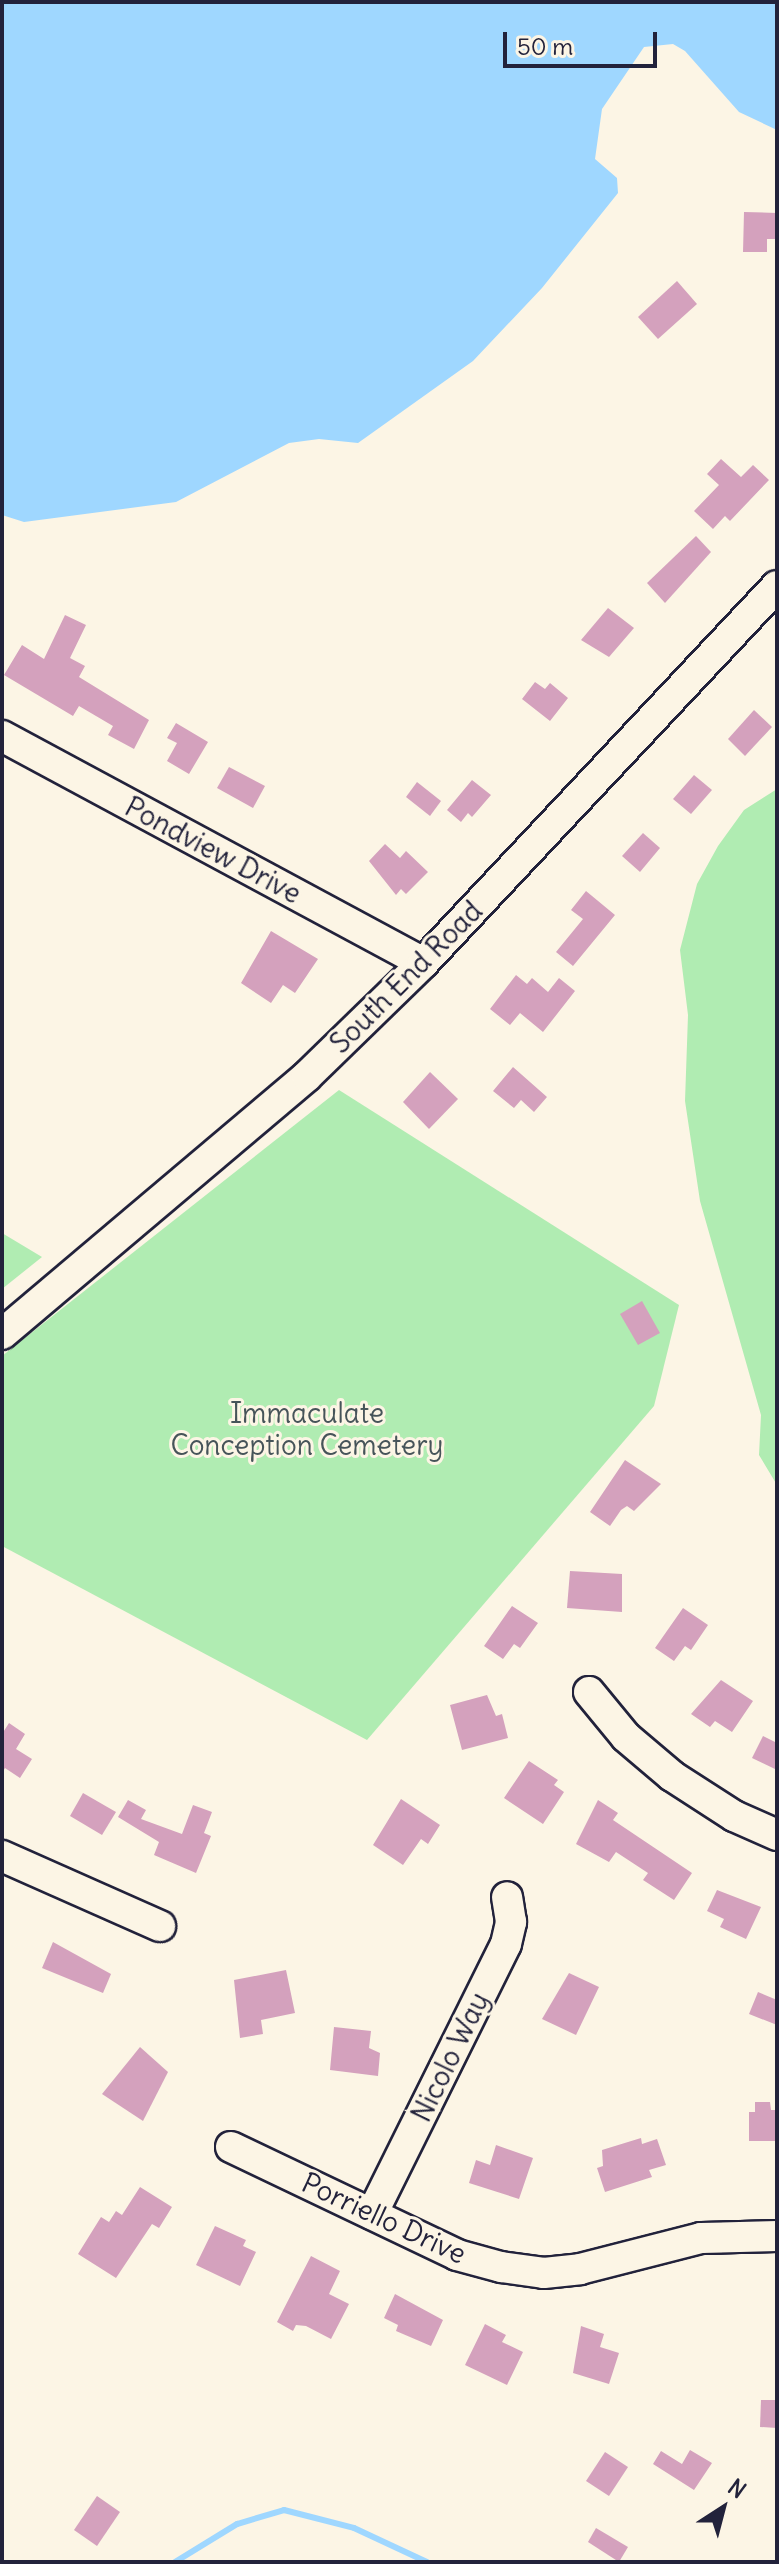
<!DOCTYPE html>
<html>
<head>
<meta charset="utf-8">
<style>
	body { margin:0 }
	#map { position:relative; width:779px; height:2564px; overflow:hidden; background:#fcf5e5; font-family:Delius,sans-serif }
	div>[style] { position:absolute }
	.green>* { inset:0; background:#b0ecb2 }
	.water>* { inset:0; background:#9fd7ff }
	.stream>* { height:6px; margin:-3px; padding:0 3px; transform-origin:3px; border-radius:3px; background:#9fd7ff }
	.building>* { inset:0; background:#d4a1bd }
	.roads { filter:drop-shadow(2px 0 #22223b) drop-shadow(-2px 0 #22223b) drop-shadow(0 2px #22223b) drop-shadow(0 -2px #22223b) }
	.minor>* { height:30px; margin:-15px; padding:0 15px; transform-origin:15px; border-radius:15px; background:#fcf5e5 }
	span { translate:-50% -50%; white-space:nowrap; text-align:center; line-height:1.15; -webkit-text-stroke:6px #fcf5e5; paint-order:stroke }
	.street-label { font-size:28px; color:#22223b }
	.park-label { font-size:28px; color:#465459 }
	.frame { position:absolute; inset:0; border:4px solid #22223b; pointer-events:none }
	.north { position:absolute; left:683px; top:2468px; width:80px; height:80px; -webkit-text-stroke:6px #fcf5e5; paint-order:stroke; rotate:36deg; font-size:22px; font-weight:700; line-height:32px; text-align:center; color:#22223b }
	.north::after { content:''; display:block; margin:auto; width:28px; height:36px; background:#22223b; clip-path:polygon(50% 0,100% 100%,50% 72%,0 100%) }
	.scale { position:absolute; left:503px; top:32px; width:154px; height:36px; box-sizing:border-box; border:4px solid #22223b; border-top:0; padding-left:10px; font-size:24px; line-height:28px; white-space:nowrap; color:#22223b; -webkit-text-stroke:6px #fcf5e5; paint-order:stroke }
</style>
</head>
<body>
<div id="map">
	<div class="green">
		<i style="clip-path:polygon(777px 789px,777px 1485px,759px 1455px,761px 1415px,700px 1201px,685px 1101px,688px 1015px,680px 950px,697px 884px,718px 846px,744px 810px)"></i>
		<i style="clip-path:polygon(339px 1090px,679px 1305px,654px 1406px,367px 1740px,2px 1546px,2px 1356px)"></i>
		<i style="clip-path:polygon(2px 1233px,42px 1257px,2px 1289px)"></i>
	</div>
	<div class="water">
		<i style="clip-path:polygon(2px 2px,777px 2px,777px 130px,739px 112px,685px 51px,673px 44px,644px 47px,602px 109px,595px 159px,617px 178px,618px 193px,542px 288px,473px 361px,358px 443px,319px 439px,289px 443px,176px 502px,24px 522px,2px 515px)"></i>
	</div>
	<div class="stream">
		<i style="left:175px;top:2562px;width:73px;rotate:-31.5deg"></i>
		<i style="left:237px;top:2524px;width:49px;rotate:-16.6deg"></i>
		<i style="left:284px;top:2510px;width:72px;rotate:14.4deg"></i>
		<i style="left:354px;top:2528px;width:81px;rotate:25deg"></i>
	</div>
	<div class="building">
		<i style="clip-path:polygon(744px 212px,777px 213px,777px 239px,767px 239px,767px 252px,743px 252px)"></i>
		<i style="clip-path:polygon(677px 281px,697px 304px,658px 339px,638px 317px)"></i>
		<i style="clip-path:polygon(721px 459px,741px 477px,753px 465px,769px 480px,730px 521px,725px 516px,713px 529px,694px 511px,719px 485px,707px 474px)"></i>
		<i style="clip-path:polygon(696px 536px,711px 552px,665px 603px,647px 583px)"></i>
		<i style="clip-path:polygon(608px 608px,634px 628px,609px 657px,581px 640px)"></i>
		<i style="clip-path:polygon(65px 615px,86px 625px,70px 658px,85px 666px,79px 677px,149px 720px,134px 749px,108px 735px,113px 726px,79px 706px,73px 716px,4px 675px,22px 645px,44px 659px)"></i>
		<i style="clip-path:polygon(535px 682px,545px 689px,550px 683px,568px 698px,550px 721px,522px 699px)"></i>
		<i style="clip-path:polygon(754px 710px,772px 727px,745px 756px,728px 739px)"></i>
		<i style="clip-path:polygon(176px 723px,208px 742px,189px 774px,167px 761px,177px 743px,167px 738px)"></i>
		<i style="clip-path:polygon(229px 767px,265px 786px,253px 808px,217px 788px)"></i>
		<i style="clip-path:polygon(694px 775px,712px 790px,691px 814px,673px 799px)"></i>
		<i style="clip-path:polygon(472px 780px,491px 795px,472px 817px,468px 813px,461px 822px,447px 810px)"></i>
		<i style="clip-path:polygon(417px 782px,441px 801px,430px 816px,406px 797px)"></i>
		<i style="clip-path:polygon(643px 833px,660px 848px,640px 872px,622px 856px)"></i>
		<i style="clip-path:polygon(385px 844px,400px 858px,406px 851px,428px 872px,406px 894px,401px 889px,396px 895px,369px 861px)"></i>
		<i style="clip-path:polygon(586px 891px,615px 915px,573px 966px,556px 952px,583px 919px,571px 910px)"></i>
		<i style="clip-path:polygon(271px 931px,318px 959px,295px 993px,283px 985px,271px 1003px,241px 983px)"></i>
		<i style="clip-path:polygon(516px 975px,527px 984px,532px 978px,548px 992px,559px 978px,575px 991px,543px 1032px,520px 1013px,510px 1025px,490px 1009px)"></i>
		<i style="clip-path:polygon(513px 1067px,547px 1097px,534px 1112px,521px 1100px,514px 1108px,493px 1091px)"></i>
		<i style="clip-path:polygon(430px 1072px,458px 1099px,429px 1129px,403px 1102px)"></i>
		<i style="clip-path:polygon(642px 1301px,660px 1333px,638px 1345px,620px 1314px)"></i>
		<i style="clip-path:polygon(625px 1460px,661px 1484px,634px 1511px,627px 1506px,621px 1510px,610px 1526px,590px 1512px)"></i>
		<i style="clip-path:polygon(570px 1571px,622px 1574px,622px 1612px,567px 1608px)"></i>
		<i style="clip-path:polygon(512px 1606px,538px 1623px,520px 1648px,514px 1644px,503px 1659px,484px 1646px)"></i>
		<i style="clip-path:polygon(683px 1608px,708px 1625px,691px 1650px,685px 1646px,674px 1661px,655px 1648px)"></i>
		<i style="clip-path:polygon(721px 1680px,753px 1701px,732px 1732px,715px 1721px,710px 1727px,691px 1714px)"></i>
		<i style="clip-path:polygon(487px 1695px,496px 1716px,502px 1714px,508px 1738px,462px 1750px,450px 1705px)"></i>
		<i style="clip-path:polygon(9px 1723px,25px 1734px,16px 1749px,32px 1759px,20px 1778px,5px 1768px,2px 1773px,2px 1734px)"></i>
		<i style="clip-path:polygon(763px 1736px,777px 1743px,777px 1770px,752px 1758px)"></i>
		<i style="clip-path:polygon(529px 1761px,558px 1780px,554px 1785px,564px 1792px,543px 1824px,504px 1798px)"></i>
		<i style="clip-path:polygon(83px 1793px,116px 1812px,102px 1835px,70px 1816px)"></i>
		<i style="clip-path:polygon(401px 1799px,440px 1825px,428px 1844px,421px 1839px,403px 1865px,373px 1845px)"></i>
		<i style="clip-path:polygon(128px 1800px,146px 1810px,141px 1819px,182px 1834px,193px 1805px,212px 1812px,204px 1833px,211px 1836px,196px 1873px,154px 1855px,159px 1842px,118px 1817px)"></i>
		<i style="clip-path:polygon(598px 1800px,618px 1813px,613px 1820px,692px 1873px,674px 1900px,643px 1880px,648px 1873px,616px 1852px,609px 1862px,576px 1844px)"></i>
		<i style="clip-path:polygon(717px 1890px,761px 1907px,746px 1939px,720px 1927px,724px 1919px,707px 1911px)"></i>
		<i style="clip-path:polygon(53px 1942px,111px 1974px,103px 1993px,42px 1968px)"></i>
		<i style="clip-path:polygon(286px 1970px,295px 2013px,261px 2020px,263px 2034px,240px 2038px,234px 1980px)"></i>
		<i style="clip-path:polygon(569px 1973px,599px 1987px,576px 2035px,542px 2019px)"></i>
		<i style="clip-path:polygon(758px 1992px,777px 2000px,777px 2025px,749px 2014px)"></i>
		<i style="clip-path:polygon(334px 2027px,371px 2031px,369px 2048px,380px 2053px,378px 2076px,330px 2070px)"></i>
		<i style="clip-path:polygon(140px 2047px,168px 2072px,143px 2121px,102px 2094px)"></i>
		<i style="clip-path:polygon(755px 2102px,770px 2102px,771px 2110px,777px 2110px,777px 2141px,749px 2141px,749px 2112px,755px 2112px)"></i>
		<i style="clip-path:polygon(641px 2138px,642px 2144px,657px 2139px,666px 2165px,649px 2170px,652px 2177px,605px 2192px,597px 2168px,603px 2166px,602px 2150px)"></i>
		<i style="clip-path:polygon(496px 2145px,533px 2158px,519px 2199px,469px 2183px,476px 2160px,490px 2165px)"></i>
		<i style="clip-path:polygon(140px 2187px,172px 2207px,159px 2228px,152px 2224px,116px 2278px,78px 2254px,101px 2217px,109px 2222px,116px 2211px,122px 2215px)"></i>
		<i style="clip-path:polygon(215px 2226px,246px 2240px,243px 2246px,256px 2252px,240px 2286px,196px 2265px)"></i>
		<i style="clip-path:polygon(311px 2256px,340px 2271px,329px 2294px,349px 2304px,331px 2339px,306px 2326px,296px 2325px,293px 2331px,277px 2322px)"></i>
		<i style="clip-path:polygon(395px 2294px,443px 2320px,431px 2346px,396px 2331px,398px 2325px,384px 2318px)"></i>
		<i style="clip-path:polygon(485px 2324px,506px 2335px,502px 2342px,523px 2352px,507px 2385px,465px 2365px)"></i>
		<i style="clip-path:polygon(581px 2326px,604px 2334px,600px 2347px,619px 2353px,609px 2384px,573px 2373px)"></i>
		<i style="clip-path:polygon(761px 2400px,777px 2400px,777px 2428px,760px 2427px)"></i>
		<i style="clip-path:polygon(690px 2450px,712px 2463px,694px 2490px,653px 2464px,661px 2451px,682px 2464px)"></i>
		<i style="clip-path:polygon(605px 2452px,628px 2467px,609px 2496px,586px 2481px)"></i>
		<i style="clip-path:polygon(97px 2496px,120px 2512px,97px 2546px,74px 2530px)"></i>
		<i style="clip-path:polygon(596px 2528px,628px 2547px,619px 2562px,588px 2542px)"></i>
	</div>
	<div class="roads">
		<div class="minor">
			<i style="left:2px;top:736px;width:478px;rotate:28.3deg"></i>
			<i style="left:2px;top:1334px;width:399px;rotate:-40.2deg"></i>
			<i style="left:307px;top:1076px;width:162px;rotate:-44.2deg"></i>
			<i style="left:423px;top:963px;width:517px;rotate:-46.8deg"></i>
			<i style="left:589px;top:1692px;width:58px;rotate:50.6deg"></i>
			<i style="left:626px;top:1737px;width:60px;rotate:40.3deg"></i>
			<i style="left:672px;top:1776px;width:74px;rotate:32.8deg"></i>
			<i style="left:734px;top:1816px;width:47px;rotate:23.8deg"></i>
			<i style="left:2px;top:1856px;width:173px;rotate:23.9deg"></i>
			<i style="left:231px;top:2147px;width:250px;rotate:25.5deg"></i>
			<i style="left:457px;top:2255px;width:46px;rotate:15.3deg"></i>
			<i style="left:501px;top:2267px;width:43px;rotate:7.9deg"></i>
			<i style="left:544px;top:2273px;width:36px;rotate:-6deg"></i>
			<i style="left:580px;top:2269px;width:125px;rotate:-14.4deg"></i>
			<i style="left:701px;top:2238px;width:76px;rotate:-1.5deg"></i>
			<i style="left:372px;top:2214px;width:301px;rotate:-63.6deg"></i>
			<i style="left:506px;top:1944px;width:23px;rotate:-77deg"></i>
			<i style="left:511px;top:1922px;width:25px;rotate:-99deg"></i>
		</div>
	</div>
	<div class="street-label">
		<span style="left:213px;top:850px;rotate:28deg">Pondview Drive</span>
		<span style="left:406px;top:977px;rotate:-45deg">South End Road</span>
		<span style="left:450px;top:2057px;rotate:-64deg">Nicolo Way</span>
		<span style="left:384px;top:2218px;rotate:25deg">Porriello Drive</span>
	</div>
	<div class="park-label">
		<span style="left:307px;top:1429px">Immaculate<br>Conception Cemetery</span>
	</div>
	<div class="frame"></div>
	<div class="north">N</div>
	<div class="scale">50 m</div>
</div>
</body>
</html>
